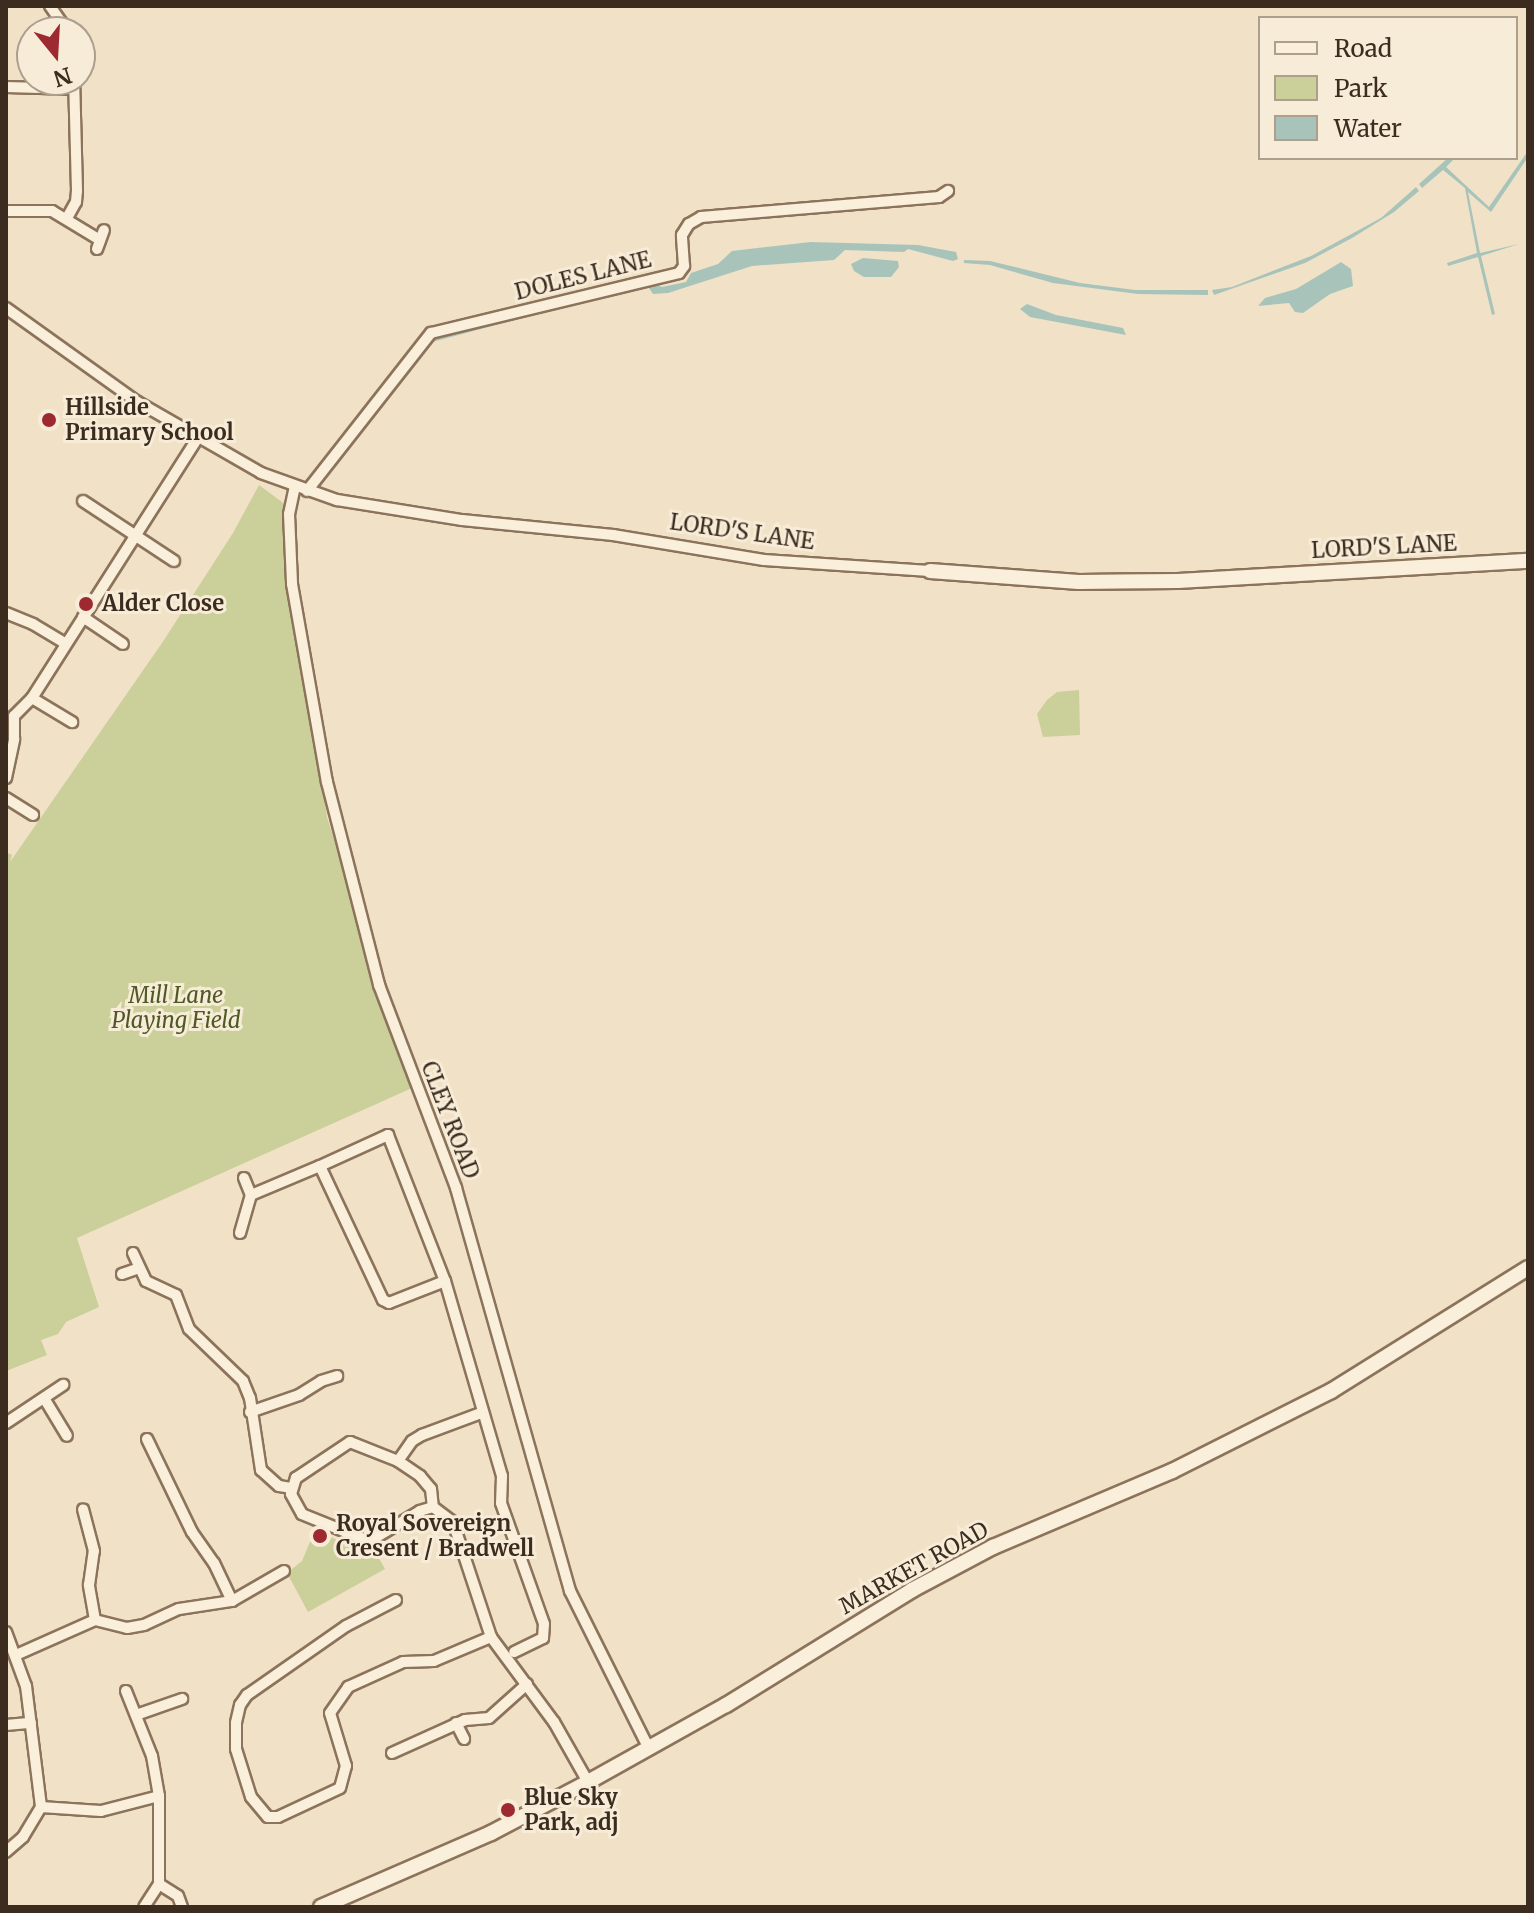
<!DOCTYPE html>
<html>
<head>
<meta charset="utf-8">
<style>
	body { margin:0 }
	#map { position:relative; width:1534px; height:1913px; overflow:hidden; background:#f0e1c7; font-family:Merriweather,serif }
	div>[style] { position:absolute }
	.green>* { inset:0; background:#cbcf9a }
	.water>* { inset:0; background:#a8c4ba }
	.roads { filter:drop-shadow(2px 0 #8c735b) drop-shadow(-2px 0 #8c735b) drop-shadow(0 2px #8c735b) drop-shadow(0 -2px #8c735b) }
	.street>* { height:10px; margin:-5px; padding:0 5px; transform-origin:5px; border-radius:5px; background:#faefdb }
	.secondary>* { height:14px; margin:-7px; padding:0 7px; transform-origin:7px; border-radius:7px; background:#faefdb }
	.dots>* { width:22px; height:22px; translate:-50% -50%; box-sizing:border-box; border:4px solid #f7ecd7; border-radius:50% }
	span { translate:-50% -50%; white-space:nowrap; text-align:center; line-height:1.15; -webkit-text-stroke:6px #f7ecd7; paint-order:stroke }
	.street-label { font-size:22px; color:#3c2c1f }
	.poi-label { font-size:22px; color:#3c2c1f; font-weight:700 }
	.left { translate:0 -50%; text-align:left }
	.park-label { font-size:22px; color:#4f5925; font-style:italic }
	.frame { position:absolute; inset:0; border:8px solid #3c2c1f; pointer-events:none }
	.legend { position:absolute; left:1258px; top:16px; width:260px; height:144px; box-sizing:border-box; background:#f7ecd7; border:2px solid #ac9f8d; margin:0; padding:10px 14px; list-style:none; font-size:24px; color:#3c2c1f }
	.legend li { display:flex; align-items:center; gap:16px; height:40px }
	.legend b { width:40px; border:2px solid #ac9f8d }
	.north { position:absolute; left:16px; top:16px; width:80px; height:80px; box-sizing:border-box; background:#f7ecd7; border:2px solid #ac9f8d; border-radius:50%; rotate:162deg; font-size:22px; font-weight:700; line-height:32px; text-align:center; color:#3c2c1f }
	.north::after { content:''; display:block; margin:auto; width:28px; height:36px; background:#9d2931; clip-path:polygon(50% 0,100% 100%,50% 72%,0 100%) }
</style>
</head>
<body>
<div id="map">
	<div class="green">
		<i style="clip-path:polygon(259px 485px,286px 505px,327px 817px,356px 909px,382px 1008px,412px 1088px,77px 1238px,99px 1307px,66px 1322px,58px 1334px,41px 1340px,47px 1355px,6px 1371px,6px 852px,12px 855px,10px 862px,162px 643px,233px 533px)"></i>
		<i style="clip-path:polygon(1079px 690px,1080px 735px,1043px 737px,1037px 714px,1047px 700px,1057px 692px)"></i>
		<i style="clip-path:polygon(315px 1530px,358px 1549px,373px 1548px,385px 1569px,308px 1612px,287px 1573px,302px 1561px)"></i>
	</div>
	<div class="water">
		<i style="clip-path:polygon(1528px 151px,1528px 157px,1491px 212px,1468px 192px,1480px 253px,1519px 244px,1481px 256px,1495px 314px,1492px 315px,1478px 257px,1448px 266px,1447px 263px,1477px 253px,1465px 188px,1443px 170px,1422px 188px,1419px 184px,1448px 158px,1455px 158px,1446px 167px,1489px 207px)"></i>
		<i style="clip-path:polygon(1416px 187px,1419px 191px,1394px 212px,1352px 238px,1305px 263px,1214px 295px,1212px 290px,1232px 287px,1311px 256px,1381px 218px)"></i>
		<i style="clip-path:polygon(811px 242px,918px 245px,956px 252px,958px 259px,953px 261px,908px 249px,904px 252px,845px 250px,834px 260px,752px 266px,668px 293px,653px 294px,647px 285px,432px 342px,435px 338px,650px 282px,662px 287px,686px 282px,691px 273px,718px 264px,732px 251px)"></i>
		<i style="clip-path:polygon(863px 258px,898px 261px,899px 267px,891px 277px,864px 277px,854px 271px,851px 264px)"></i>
		<i style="clip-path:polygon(964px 260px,990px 261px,1080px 283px,1135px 290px,1208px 290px,1208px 295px,1138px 294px,1053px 283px,990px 265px,964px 263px)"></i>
		<i style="clip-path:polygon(1341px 262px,1351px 269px,1353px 286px,1330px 294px,1303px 313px,1295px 312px,1289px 303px,1258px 306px,1265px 298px,1296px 289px)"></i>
		<i style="clip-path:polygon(1027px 304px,1056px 315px,1123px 328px,1126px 335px,1030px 317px,1020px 309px)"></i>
	</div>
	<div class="roads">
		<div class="street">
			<i style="left:50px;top:6px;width:32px;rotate:55deg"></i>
			<i style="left:6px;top:87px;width:68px;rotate:1.7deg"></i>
			<i style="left:6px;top:211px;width:46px"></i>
			<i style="left:52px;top:211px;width:56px;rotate:31.1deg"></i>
			<i style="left:67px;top:218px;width:18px;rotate:-61deg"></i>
			<i style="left:76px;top:202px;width:11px;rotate:-85deg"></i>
			<i style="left:77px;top:191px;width:111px;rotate:-91.5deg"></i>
			<i style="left:97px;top:249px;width:20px;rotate:-70deg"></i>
			<i style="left:6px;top:308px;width:160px;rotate:35.6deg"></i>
			<i style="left:136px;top:401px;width:144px;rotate:29.9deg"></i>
			<i style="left:261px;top:473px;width:81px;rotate:19.6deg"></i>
			<i style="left:337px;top:500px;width:127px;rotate:9.1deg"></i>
			<i style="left:462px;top:520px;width:152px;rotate:5.7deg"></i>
			<i style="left:613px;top:535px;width:153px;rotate:9.4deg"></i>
			<i style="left:764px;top:560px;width:166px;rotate:3.8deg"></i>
			<i style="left:295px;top:486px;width:29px;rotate:102deg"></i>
			<i style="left:289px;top:514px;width:70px;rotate:87.5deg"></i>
			<i style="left:292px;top:584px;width:201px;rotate:80deg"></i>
			<i style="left:327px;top:782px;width:210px;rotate:75.6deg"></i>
			<i style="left:379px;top:985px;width:217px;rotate:69.2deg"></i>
			<i style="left:456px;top:1188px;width:419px;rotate:74.2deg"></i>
			<i style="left:570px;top:1591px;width:177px;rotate:63.4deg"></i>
			<i style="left:307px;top:491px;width:201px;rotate:-51.9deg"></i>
			<i style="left:431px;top:333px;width:255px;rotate:-13.6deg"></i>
			<i style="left:679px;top:273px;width:9px;rotate:-54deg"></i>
			<i style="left:684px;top:266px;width:31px;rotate:-94deg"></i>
			<i style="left:682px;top:235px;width:13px;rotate:-58deg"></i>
			<i style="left:689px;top:224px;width:14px;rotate:-30deg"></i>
			<i style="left:701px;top:217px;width:239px;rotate:-4.8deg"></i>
			<i style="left:939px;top:197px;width:11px;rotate:-34deg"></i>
			<i style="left:83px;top:501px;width:109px;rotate:33.4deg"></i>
			<i style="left:6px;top:613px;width:29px;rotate:22deg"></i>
			<i style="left:33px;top:624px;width:37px;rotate:31deg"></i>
			<i style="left:83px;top:617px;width:48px;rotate:34deg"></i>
			<i style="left:32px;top:698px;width:47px;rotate:31deg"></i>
			<i style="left:14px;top:716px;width:25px;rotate:-45deg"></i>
			<i style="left:32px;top:698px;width:311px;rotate:-57.5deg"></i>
			<i style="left:6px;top:778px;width:40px;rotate:-78deg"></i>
			<i style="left:14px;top:739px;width:23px;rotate:-90deg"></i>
			<i style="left:6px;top:798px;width:32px;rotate:32deg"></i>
			<i style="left:244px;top:1178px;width:18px;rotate:68deg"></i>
			<i style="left:240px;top:1233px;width:40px;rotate:-74deg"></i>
			<i style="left:251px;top:1195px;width:75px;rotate:-22.8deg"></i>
			<i style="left:133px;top:1253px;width:31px;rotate:65deg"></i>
			<i style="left:146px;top:1281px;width:33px;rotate:25deg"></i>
			<i style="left:176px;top:1295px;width:36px;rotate:69deg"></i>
			<i style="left:189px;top:1329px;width:75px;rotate:43.9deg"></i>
			<i style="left:243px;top:1381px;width:18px;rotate:68deg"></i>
			<i style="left:250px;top:1398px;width:73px;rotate:81.3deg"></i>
			<i style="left:261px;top:1470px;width:24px;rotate:42deg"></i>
			<i style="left:279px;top:1486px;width:12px;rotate:9deg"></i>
			<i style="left:122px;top:1274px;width:18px;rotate:-19deg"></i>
			<i style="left:445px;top:1281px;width:60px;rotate:158.6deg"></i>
			<i style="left:389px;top:1303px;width:7px;rotate:-153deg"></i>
			<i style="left:383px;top:1300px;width:148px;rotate:-115.2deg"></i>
			<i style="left:320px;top:1166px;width:75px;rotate:-24.5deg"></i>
			<i style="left:388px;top:1135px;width:157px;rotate:68.7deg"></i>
			<i style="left:445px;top:1281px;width:203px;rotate:73.7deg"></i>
			<i style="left:502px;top:1476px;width:27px;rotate:92deg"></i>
			<i style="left:501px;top:1503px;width:128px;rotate:70.4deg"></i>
			<i style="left:544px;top:1624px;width:14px;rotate:94deg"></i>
			<i style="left:543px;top:1638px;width:32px;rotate:154deg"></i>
			<i style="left:44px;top:1398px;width:44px;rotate:58.8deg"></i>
			<i style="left:250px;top:1412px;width:52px;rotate:-19.1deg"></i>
			<i style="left:299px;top:1395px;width:26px;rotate:-32deg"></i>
			<i style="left:321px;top:1381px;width:17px;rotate:-17deg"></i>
			<i style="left:6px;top:1423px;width:69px;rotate:-33.7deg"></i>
			<i style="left:147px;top:1439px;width:103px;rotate:64.2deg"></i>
			<i style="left:192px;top:1532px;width:38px;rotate:55deg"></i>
			<i style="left:214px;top:1563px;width:42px;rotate:64.7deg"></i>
			<i style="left:350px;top:1442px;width:52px;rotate:21.6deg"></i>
			<i style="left:398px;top:1461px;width:27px;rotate:34deg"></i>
			<i style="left:420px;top:1476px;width:17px;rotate:50deg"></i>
			<i style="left:431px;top:1489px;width:18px;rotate:84deg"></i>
			<i style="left:433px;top:1507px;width:14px;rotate:163deg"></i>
			<i style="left:420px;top:1511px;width:52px;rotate:149deg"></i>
			<i style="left:375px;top:1538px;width:9px;rotate:167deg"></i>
			<i style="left:366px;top:1540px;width:69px;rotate:-157.9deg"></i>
			<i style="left:302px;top:1514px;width:23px;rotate:-119deg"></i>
			<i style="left:291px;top:1494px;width:17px;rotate:-73deg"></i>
			<i style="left:296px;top:1478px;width:65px;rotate:-33.7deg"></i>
			<i style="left:398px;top:1461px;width:24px;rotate:-55deg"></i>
			<i style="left:412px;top:1441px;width:12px;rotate:-31deg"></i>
			<i style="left:422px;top:1435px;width:63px;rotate:-20.4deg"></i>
			<i style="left:433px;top:1507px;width:25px;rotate:37deg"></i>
			<i style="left:453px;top:1522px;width:121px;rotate:71.7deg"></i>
			<i style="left:491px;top:1637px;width:106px;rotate:53.5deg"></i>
			<i style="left:554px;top:1722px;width:69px;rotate:60.5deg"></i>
			<i style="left:396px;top:1600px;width:56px;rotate:152.5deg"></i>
			<i style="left:346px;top:1626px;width:121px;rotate:145.1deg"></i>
			<i style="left:247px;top:1695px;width:12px;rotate:125deg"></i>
			<i style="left:240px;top:1705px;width:18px;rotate:103deg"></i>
			<i style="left:236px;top:1723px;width:26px;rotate:90deg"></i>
			<i style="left:236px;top:1749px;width:50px;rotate:72.6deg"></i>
			<i style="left:251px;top:1797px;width:26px;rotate:50deg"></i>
			<i style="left:268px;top:1817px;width:10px"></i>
			<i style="left:278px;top:1817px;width:68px;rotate:-25.1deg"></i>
			<i style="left:340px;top:1788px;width:23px;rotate:-75deg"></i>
			<i style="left:346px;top:1766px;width:55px;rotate:-106.8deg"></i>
			<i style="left:330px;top:1713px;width:32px;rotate:-55deg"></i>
			<i style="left:348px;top:1687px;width:60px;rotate:-24.4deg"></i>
			<i style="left:403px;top:1662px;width:31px;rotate:-2deg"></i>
			<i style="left:434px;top:1661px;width:62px;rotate:-22.8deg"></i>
			<i style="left:95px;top:1620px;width:33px;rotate:14deg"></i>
			<i style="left:127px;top:1628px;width:17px;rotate:-10deg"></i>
			<i style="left:144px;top:1625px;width:38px;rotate:-25deg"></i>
			<i style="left:179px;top:1609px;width:54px;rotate:-8.6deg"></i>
			<i style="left:232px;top:1601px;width:60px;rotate:-30deg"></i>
			<i style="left:6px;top:1632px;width:58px;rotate:69.7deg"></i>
			<i style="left:26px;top:1686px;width:122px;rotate:82.9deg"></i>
			<i style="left:41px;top:1807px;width:35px;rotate:121deg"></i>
			<i style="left:23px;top:1837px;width:23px;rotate:139deg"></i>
			<i style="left:16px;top:1655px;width:86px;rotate:-23.9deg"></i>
			<i style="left:95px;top:1620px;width:36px;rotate:-100deg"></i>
			<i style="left:89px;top:1585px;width:34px;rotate:-82deg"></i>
			<i style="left:94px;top:1551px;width:43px;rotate:-104.7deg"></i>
			<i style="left:126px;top:1691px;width:70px;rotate:68.2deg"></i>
			<i style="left:152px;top:1756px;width:41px;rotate:80.1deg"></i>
			<i style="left:159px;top:1796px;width:88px;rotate:90deg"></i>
			<i style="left:159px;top:1884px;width:27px;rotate:123deg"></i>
			<i style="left:136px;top:1715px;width:49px;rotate:-19.2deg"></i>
			<i style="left:456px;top:1723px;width:18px;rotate:63deg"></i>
			<i style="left:6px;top:1725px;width:25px;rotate:-5deg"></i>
			<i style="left:392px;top:1753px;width:80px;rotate:-24.3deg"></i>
			<i style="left:465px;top:1720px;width:24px;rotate:-5deg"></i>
			<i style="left:489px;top:1718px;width:51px;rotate:-41.8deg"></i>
			<i style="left:41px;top:1807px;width:60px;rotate:3.8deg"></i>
			<i style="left:101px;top:1811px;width:60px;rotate:-14.5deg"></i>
			<i style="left:159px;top:1884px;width:22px;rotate:32deg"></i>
			<i style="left:178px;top:1896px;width:12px;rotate:70deg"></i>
		</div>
		<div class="secondary">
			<i style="left:930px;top:571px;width:149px;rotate:4.2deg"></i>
			<i style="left:1079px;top:582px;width:99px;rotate:-0.6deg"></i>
			<i style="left:1178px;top:581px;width:351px;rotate:-3.3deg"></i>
			<i style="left:321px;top:1907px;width:185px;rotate:-23.5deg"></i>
			<i style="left:491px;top:1833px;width:110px;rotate:-27.7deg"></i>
			<i style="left:588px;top:1782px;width:158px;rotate:-29.2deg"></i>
			<i style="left:726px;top:1705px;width:219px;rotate:-31.7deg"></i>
			<i style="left:912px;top:1590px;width:92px;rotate:-28deg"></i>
			<i style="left:993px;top:1547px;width:194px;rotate:-23deg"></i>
			<i style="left:1172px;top:1471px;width:178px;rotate:-26.7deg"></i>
			<i style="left:1331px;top:1391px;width:232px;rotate:-32deg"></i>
		</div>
	</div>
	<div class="dots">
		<i style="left:49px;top:420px;background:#9d2931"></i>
		<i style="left:86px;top:604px;background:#9d2931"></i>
		<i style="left:320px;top:1536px;background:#9d2931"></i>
		<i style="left:508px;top:1810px;background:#9d2931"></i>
	</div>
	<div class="street-label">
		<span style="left:583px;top:276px;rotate:-14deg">DOLES LANE</span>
		<span style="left:742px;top:532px;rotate:8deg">LORD'S LANE</span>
		<span style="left:1384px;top:547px;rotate:-3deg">LORD'S LANE</span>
		<span style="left:450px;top:1120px;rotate:69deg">CLEY ROAD</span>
		<span style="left:914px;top:1568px;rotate:-29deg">MARKET ROAD</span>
	</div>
	<div class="poi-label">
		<span class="left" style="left:65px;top:420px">Hillside<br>Primary School</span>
		<span class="left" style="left:102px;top:604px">Alder Close</span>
		<span class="left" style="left:336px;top:1536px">Royal Sovereign<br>Cresent / Bradwell</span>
		<span class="left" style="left:524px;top:1810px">Blue Sky<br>Park, adj</span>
	</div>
	<div class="park-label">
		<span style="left:176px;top:1008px">Mill Lane<br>Playing Field</span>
	</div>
	<div class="frame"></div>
	<ul class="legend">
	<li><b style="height:10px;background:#faefdb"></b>Road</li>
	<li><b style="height:22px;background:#cbcf9a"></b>Park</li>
	<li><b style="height:22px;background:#a8c4ba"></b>Water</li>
	</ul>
	<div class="north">N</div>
</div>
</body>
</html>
